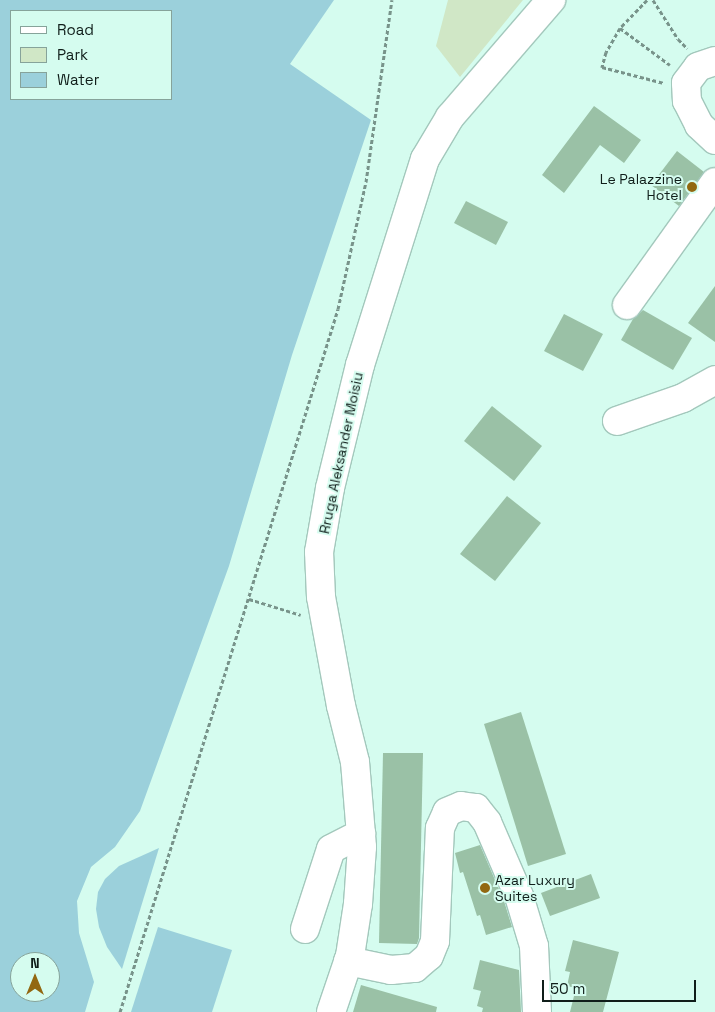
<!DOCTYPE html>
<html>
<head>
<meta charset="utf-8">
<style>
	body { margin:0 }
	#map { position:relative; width:715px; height:1012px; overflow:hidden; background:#d5fcef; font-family:"Space Grotesk",sans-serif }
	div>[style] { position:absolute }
	.green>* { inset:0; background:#d0e7c6 }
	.water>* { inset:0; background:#9bd0db }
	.building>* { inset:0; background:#9ac1a6 }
	.path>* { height:3px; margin-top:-1.5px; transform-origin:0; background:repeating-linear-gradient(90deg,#78938a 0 4px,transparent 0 6.5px) }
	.roads { filter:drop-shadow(1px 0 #a3c8bc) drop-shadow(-1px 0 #a3c8bc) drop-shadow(0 1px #a3c8bc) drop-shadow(0 -1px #a3c8bc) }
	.minor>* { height:28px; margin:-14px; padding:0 14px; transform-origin:14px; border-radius:14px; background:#fff }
	.major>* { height:28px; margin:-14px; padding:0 14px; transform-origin:14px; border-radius:14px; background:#fff }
	.dots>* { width:14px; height:14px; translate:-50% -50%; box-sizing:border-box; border:2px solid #d5fcef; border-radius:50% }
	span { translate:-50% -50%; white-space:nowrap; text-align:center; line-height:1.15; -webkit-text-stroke:4px #d5fcef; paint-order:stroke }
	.poi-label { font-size:14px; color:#101e1a }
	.right { translate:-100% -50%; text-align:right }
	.left { translate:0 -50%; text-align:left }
	.street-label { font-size:14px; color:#101e1a }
	.legend { position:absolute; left:10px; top:10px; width:162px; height:90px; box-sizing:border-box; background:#d5fcef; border:1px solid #86a39a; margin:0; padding:6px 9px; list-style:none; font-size:15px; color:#101e1a }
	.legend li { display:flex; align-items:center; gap:10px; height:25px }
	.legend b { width:25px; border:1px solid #86a39a }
	.north { position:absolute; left:10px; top:952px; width:50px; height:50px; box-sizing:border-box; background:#d5fcef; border:1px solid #86a39a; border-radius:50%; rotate:0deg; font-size:14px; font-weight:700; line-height:20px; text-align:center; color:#101e1a }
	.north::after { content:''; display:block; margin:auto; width:18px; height:22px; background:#926811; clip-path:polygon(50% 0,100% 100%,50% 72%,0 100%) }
	.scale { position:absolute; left:542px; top:980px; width:154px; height:22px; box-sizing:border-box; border:2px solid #101e1a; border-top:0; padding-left:6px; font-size:15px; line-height:18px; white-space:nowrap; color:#101e1a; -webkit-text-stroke:4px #d5fcef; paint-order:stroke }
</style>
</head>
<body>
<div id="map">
	<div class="green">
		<i style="clip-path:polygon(448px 0,523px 0,460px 77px,436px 46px)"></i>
	</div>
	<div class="water">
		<i style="clip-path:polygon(evenodd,0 0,334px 0,290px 64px,371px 120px,292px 355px,229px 566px,140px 811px,115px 847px,91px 867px,77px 901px,79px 933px,94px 982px,85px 1012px,0 1012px,0 0,11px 11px,171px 11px,171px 99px,11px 99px,11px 11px,0 0,20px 962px,50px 962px,50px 992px,20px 992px,20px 962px)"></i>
		<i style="clip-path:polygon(159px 848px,122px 969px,107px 947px,99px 927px,96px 909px,98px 892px,105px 879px,119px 866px)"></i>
		<i style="clip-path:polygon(158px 927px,232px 950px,212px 1012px,131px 1012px)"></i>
	</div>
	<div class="building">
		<i style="clip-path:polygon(594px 106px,641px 140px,624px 163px,600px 145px,564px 193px,542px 175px)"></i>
		<i style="clip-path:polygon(677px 151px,704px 172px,679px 206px,651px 185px)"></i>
		<i style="clip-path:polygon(466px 201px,508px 222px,496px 245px,454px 223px)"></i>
		<i style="clip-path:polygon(715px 286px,715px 342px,688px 323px)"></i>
		<i style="clip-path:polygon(643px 310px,692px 338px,673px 370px,621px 340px,633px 319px)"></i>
		<i style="clip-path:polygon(564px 314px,603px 334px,583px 371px,544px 351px)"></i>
		<i style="clip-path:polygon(492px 406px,542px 446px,514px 481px,464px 441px)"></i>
		<i style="clip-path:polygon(507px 496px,541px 523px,495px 581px,460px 554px)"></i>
		<i style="clip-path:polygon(521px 712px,566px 854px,528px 866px,484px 724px)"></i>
		<i style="clip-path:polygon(383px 753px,423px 753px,419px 938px,417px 944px,379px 943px)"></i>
		<i style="clip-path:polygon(480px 845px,504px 901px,512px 927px,486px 935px,480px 915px,477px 916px,463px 872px,460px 873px,455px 853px)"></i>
		<i style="clip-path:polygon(591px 874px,600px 898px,550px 916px,541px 893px)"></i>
		<i style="clip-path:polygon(573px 940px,619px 952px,603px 1012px,570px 1012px,576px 988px,567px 986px,570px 972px,565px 971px)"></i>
		<i style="clip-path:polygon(480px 960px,519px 970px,521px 1012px,482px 1012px,483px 1008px,477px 1006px,481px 991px,473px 989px)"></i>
		<i style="clip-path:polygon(361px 985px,437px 1007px,436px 1012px,353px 1012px)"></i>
	</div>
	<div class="path">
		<i style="left:647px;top:0;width:39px;rotate:134deg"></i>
		<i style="left:620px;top:28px;width:28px;rotate:120deg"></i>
		<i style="left:606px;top:52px;width:16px;rotate:105deg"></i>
		<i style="left:602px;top:67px;width:64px;rotate:14.5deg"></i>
		<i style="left:653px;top:0;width:46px;rotate:57.3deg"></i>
		<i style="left:678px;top:39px;width:13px;rotate:45deg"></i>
		<i style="left:620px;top:28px;width:62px;rotate:36.5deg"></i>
		<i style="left:249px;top:599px;width:54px;rotate:17.1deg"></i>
		<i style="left:120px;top:1012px;width:736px;rotate:-72.77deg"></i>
		<i style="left:338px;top:309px;width:130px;rotate:-77.6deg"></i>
		<i style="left:366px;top:182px;width:184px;rotate:-81.9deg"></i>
	</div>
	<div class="roads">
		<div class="minor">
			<i style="left:627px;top:305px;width:151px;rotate:-54.4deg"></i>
			<i style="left:617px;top:421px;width:70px;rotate:-19.2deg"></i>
			<i style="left:683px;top:398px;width:37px;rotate:-29deg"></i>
			<i style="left:305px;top:929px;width:84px;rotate:-72deg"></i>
			<i style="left:331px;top:849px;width:34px;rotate:-27deg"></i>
			<i style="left:348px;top:961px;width:44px;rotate:11.8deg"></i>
			<i style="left:391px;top:970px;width:24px;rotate:-5deg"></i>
			<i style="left:415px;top:968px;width:18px;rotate:-41deg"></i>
			<i style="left:429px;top:956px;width:16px;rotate:-68deg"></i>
			<i style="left:435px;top:941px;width:113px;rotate:-87.5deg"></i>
			<i style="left:440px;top:828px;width:17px;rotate:-66deg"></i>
			<i style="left:447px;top:812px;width:15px;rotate:-23deg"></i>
			<i style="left:461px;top:806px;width:15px;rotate:8deg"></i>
			<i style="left:476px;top:808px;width:18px;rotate:52deg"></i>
			<i style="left:487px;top:822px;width:81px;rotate:66.6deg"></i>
			<i style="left:519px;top:896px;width:52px;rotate:73.3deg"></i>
			<i style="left:534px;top:946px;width:66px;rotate:87.4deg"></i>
		</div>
		<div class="major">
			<i style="left:715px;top:61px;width:18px;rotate:161deg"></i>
			<i style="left:698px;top:67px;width:20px;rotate:127deg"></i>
			<i style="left:686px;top:83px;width:18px;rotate:87deg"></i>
			<i style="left:687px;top:101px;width:27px;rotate:63deg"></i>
			<i style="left:699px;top:125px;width:22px;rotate:43deg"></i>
			<i style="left:331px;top:1012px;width:59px;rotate:-71.3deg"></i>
			<i style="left:350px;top:956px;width:53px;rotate:-81.3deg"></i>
			<i style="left:358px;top:904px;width:57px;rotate:-86deg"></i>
			<i style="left:362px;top:847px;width:85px;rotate:-94.7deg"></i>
			<i style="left:355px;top:762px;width:58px;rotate:-104deg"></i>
			<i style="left:341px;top:706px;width:111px;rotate:-100.4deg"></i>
			<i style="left:321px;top:597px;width:45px;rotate:-92.5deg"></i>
			<i style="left:319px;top:552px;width:65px;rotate:-80.2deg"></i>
			<i style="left:330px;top:488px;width:127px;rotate:-76.3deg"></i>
			<i style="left:360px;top:365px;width:216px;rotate:-72.5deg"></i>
			<i style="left:425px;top:159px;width:49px;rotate:-59.2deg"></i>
			<i style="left:450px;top:117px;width:155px;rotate:-49.2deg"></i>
		</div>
	</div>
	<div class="dots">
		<i style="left:692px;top:187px;background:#926811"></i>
		<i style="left:485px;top:888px;background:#926811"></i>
	</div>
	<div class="poi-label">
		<span class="right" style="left:682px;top:187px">Le Palazzine<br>Hotel</span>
		<span class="left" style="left:495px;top:888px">Azar Luxury<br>Suites</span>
	</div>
	<div class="street-label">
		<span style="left:341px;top:453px;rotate:-78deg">Rruga Aleksander Moisiu</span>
	</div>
	<ul class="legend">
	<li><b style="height:6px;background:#fff"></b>Road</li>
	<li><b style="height:14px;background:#d0e7c6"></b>Park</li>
	<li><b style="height:14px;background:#9bd0db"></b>Water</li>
	</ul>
	<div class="north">N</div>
	<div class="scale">50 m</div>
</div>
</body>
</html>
